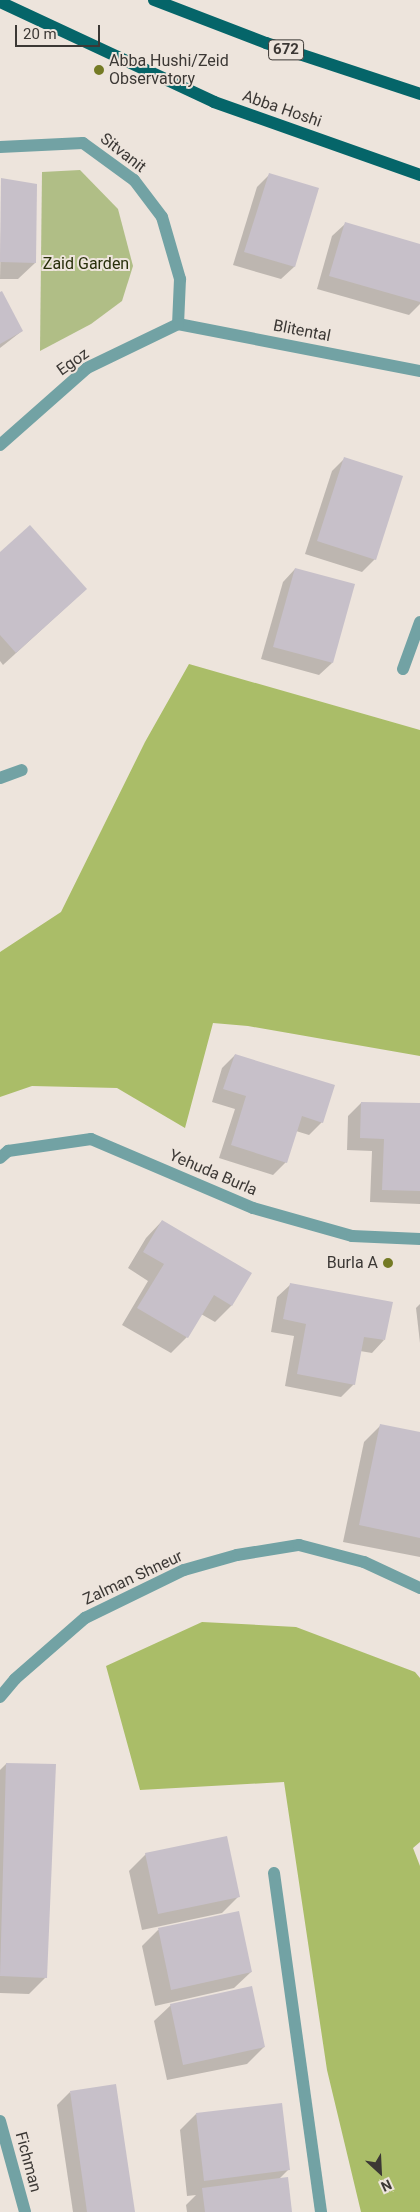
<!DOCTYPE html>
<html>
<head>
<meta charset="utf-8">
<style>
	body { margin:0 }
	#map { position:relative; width:420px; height:2212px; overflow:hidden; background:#ede4dc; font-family:Roboto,sans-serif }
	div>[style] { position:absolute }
	.green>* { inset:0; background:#b0be86 }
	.forest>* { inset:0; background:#aabd68 }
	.shadow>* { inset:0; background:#0003 }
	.building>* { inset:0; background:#c7c0c9 }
	.minor>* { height:12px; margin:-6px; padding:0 6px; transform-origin:6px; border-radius:6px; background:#72a2a4 }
	.major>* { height:12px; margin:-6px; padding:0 6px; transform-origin:6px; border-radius:6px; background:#056569 }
	.dots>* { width:14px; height:14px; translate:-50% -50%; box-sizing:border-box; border:2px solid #ede4dc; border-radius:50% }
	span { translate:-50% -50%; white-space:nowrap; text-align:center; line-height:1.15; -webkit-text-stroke:4px #ede4dc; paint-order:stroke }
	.shield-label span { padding:1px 4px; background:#ede4dc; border:1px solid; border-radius:4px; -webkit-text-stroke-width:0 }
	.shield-label { font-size:15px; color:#3c3835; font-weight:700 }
	.poi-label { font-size:16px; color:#3c3835 }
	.left { translate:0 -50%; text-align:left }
	.right { translate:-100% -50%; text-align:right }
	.street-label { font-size:16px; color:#3c3835 }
	.park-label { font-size:16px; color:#282f0a }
	.north { position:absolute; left:355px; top:2147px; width:50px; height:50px; -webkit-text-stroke:4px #ede4dc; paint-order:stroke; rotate:155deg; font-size:14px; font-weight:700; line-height:20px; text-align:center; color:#3c3835 }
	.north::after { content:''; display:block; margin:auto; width:18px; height:22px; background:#3c3835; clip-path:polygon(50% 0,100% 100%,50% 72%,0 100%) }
	.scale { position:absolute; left:15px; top:25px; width:85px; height:22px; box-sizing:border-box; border:2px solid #3c3835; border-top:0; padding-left:6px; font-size:15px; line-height:18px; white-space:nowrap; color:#3c3835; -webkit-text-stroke:4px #ede4dc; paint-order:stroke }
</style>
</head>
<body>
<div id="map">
	<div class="green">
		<i style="clip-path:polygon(80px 170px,118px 209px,133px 266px,122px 301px,91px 324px,40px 351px,42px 172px)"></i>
	</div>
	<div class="forest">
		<i style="clip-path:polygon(189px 664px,420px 730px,420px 1056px,248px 1026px,213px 1023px,185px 1128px,117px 1088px,32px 1086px,0 1097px,0 952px,61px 912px,145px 742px)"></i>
		<i style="clip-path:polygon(202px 1622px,296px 1627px,415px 1672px,420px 1678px,420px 1842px,413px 1848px,420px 1866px,420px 2212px,361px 2212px,327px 2070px,284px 1782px,140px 1790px,106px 1666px)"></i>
	</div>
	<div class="shadow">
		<i style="clip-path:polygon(269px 175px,318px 189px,294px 267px,281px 279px,233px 265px,257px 187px)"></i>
		<i style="clip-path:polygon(2px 179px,35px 263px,18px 279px,0 279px)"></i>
		<i style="clip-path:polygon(345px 224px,420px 245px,420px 304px,409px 315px,317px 289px,332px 236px)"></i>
		<i style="clip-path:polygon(0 293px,22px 331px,0 348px)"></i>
		<i style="clip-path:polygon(344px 459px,375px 559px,362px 572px,305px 554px,332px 471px)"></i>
		<i style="clip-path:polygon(0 554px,86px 589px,3px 665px,0 661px)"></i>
		<i style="clip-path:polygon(295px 569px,332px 663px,319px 675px,261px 659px,283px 582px)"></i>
		<i style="clip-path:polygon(235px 1055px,322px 1122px,309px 1135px,296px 1131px,286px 1162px,273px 1175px,219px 1158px,235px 1109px,212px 1102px,222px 1068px)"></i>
		<i style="clip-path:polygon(361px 1103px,420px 1104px,420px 1204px,370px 1202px,372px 1151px,347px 1150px,348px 1116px)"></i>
		<i style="clip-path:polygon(162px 1221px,250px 1274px,231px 1306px,215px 1322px,201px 1314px,187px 1337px,171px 1353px,122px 1325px,148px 1281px,128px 1268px,146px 1238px)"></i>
		<i style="clip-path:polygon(290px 1285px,384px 1340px,372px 1353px,360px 1351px,354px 1384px,341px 1397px,285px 1386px,294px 1336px,271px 1332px,277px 1297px)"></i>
		<i style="clip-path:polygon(420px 1304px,420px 1343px,416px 1308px)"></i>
		<i style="clip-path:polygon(380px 1426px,420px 1433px,420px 1557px,343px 1542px,364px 1442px)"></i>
		<i style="clip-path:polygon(6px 1764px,46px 1977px,29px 1994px,0 1993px,0 1770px)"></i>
		<i style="clip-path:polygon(146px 1854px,238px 1897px,222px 1913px,142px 1930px,129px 1871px)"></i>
		<i style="clip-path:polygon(238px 1913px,251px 1972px,234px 1988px,155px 2006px,142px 1946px,158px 1930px)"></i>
		<i style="clip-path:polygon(171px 2005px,264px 2047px,247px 2064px,167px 2080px,154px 2021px)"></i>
		<i style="clip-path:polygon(70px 2092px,134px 2212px,73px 2212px,57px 2105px)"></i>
		<i style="clip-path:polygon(196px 2114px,288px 2170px,278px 2180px,291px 2212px,187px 2212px,186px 2205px,196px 2195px,187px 2196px,180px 2130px)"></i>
	</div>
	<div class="building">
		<i style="clip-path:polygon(269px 173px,319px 188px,295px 267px,244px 252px)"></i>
		<i style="clip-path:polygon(1px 178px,37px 184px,36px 263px,0 262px)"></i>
		<i style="clip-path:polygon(345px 222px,420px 244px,420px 302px,329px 276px)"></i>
		<i style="clip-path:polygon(2px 291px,23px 331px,0 344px,0 292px)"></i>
		<i style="clip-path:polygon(344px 457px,403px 476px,376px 560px,317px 541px)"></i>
		<i style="clip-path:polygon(30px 525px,87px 589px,16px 653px,0 635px,0 552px)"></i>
		<i style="clip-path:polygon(295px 568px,355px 584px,333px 663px,273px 647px)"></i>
		<i style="clip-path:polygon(235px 1054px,335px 1085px,323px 1123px,302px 1116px,287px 1163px,231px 1145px,246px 1096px,223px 1089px)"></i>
		<i style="clip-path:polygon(361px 1102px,420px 1103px,420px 1191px,382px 1190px,384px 1139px,360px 1138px)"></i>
		<i style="clip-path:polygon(162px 1220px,252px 1273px,232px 1306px,214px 1295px,188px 1338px,137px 1308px,164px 1264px,143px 1252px)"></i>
		<i style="clip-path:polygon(290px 1283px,393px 1302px,385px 1340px,364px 1337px,355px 1385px,297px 1374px,306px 1324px,283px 1319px)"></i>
		<i style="clip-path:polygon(380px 1424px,420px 1432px,420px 1538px,359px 1525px)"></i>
		<i style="clip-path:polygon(6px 1763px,56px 1764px,47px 1978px,0 1976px)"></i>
		<i style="clip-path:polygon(227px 1836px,240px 1897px,158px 1914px,145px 1853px)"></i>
		<i style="clip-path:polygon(239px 1911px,252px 1972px,171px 1990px,158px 1928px)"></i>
		<i style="clip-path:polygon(252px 1986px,265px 2047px,183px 2065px,170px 2004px)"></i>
		<i style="clip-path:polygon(116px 2084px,135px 2212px,87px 2212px,70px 2091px)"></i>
		<i style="clip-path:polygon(282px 2103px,290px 2170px,204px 2181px,196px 2113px)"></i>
		<i style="clip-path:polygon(288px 2177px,292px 2212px,205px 2212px,202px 2188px)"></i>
	</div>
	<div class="minor">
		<i style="left:0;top:147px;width:83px;rotate:-2.8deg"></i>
		<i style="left:83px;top:143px;width:63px;rotate:36deg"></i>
		<i style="left:134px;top:180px;width:46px;rotate:52.9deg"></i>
		<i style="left:162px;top:217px;width:65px;rotate:73.8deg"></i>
		<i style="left:180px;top:279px;width:45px;rotate:92.5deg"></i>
		<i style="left:178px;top:324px;width:247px;rotate:11deg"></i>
		<i style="left:0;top:445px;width:116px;rotate:-41.5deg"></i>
		<i style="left:87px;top:368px;width:101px;rotate:-25.8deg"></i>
		<i style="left:403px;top:669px;width:50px;rotate:-70.1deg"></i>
		<i style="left:0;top:778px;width:23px;rotate:-20deg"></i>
		<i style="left:0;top:1158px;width:11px;rotate:-41deg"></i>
		<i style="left:8px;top:1151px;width:84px;rotate:-8.2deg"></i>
		<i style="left:91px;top:1139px;width:176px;rotate:23.1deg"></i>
		<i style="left:253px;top:1208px;width:103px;rotate:15.8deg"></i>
		<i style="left:352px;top:1236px;width:68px;rotate:2.5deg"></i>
		<i style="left:0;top:1697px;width:23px;rotate:-50deg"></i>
		<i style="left:15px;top:1679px;width:93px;rotate:-41.1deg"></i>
		<i style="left:85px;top:1618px;width:110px;rotate:-25.9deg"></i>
		<i style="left:184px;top:1570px;width:55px;rotate:-15.8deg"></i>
		<i style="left:237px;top:1555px;width:63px;rotate:-9.2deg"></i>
		<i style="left:299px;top:1545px;width:67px;rotate:14.7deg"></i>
		<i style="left:364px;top:1562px;width:62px;rotate:24.9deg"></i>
		<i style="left:274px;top:1873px;width:342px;rotate:82.1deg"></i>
		<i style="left:0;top:2121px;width:94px;rotate:74.6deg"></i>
	</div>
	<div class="major">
		<i style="left:154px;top:0;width:120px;rotate:21deg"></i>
		<i style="left:266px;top:43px;width:162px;rotate:18.3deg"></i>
		<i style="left:0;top:2px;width:236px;rotate:25deg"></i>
		<i style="left:214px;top:102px;width:219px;rotate:19.5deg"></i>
	</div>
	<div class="dots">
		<i style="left:99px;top:70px;background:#747a24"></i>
		<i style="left:388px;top:1263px;background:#747a24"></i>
	</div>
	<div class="shield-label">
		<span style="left:286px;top:50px">672</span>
	</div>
	<div class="poi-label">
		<span class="left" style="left:109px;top:70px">Abba Hushi/Zeid<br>Observatory</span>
		<span class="right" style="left:378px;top:1263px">Burla A</span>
	</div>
	<div class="street-label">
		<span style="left:282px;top:109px;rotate:19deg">Abba Hoshi</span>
		<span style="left:123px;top:153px;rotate:38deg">Sitvanit</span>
		<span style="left:302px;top:331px;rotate:11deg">Blitental</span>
		<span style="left:73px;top:362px;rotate:-35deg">Egoz</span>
		<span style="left:213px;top:1173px;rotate:23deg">Yehuda Burla</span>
		<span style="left:133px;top:1578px;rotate:-25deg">Zalman Shneur</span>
		<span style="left:28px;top:2162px;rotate:75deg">Fichman</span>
	</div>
	<div class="park-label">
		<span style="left:86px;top:264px">Zaid Garden</span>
	</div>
	<div class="north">N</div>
	<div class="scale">20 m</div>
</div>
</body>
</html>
